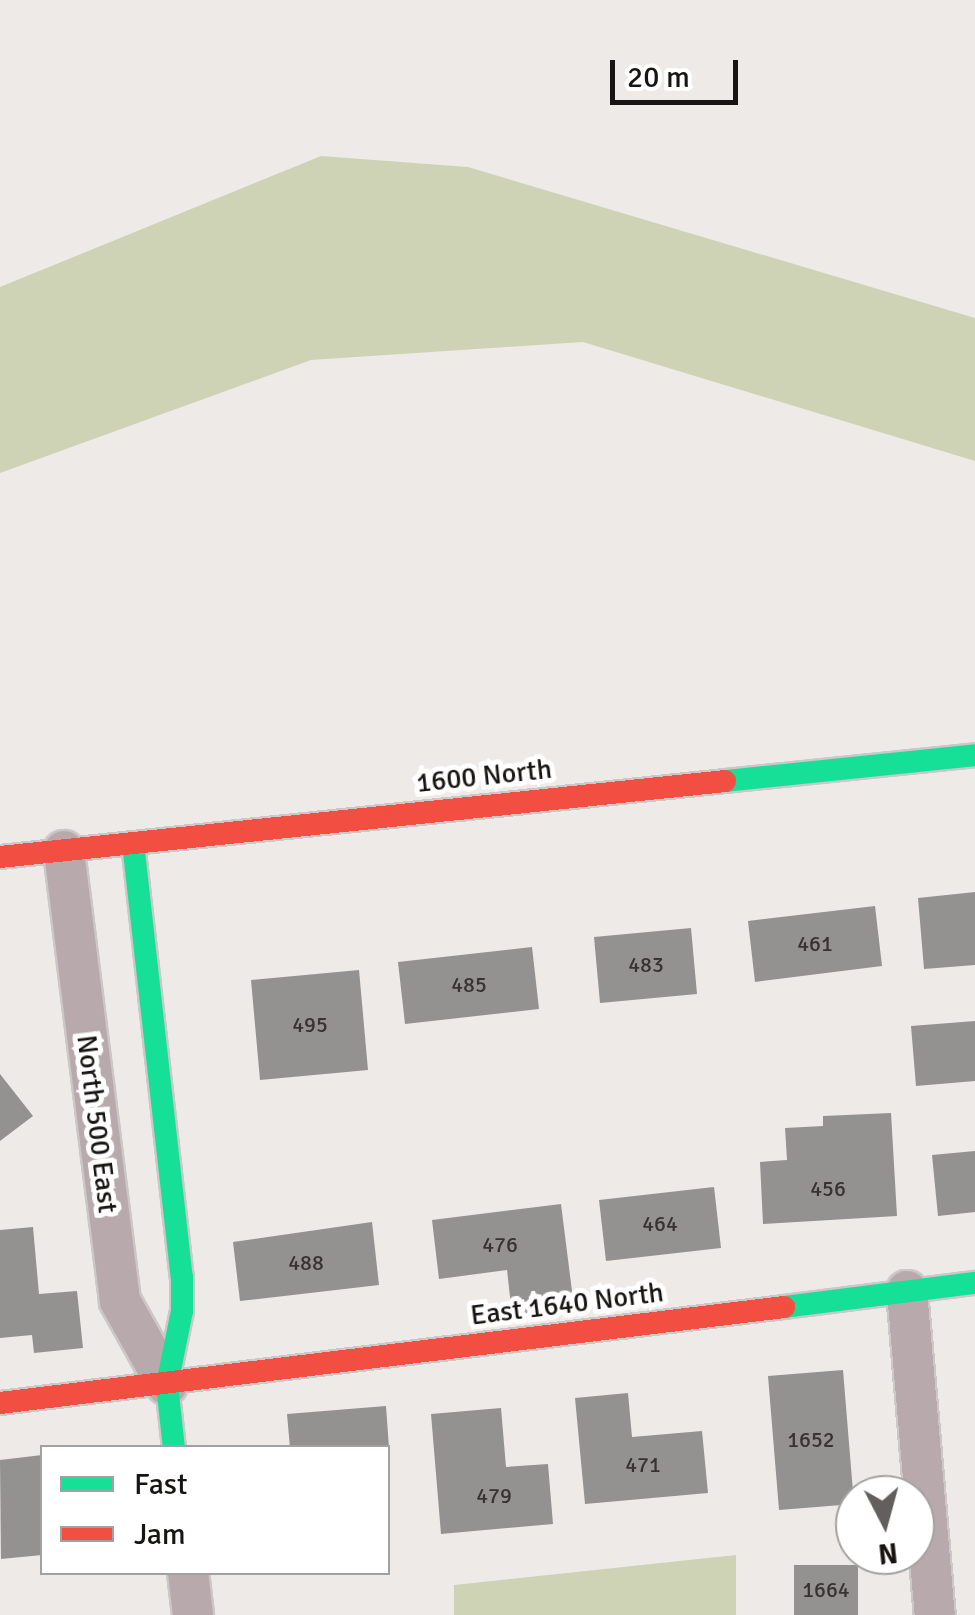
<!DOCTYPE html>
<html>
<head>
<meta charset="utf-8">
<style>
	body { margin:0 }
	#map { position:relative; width:975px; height:1615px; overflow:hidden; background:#eeeae8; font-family:Signika,sans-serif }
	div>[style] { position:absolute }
	.green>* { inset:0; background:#cfd3b6 }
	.building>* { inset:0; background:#949191 }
	.roads { filter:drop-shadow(2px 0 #cbc8c7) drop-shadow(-2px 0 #cbc8c7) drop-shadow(0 2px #cbc8c7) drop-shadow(0 -2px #cbc8c7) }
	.street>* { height:40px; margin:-20px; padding:0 20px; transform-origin:20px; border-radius:20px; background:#b8a9ac }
	.fast>* { height:22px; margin:-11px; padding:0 11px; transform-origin:11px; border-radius:11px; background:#16e098 }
	.jam>* { height:22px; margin:-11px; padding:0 11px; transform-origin:11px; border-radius:11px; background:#f24e42 }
	span { translate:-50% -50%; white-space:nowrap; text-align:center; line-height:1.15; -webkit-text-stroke:10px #fff; paint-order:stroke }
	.number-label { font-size:22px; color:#363332 }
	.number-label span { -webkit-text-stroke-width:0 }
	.street-label { font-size:28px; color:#171413 }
	.legend { position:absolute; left:40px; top:1445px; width:350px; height:130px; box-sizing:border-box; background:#fff; border:2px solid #a2a1a1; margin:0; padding:12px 18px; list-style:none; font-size:30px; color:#171413 }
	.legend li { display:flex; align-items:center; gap:20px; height:50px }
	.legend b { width:50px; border:2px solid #a2a1a1 }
	.north { position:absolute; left:835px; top:1475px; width:100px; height:100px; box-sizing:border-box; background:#fff; border:2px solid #a2a1a1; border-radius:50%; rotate:174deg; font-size:28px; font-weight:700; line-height:40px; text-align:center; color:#171413 }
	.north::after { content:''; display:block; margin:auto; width:35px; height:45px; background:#625f5e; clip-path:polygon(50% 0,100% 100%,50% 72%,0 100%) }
	.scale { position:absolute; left:610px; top:60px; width:128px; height:45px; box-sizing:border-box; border:5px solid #171413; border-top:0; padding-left:12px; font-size:30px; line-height:35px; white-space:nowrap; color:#171413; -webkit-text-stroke:8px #fff; paint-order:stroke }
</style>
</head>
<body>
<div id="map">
	<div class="green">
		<i style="clip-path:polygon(321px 156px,468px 167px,975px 318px,975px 461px,583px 342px,311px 360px,0 473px,0 287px)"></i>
		<i style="clip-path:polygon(736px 1555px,736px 1615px,454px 1615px,454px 1585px)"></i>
	</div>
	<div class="building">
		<i style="clip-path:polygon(975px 892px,975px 965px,924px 969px,918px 898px)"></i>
		<i style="clip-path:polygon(875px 906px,882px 966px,755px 982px,748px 921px)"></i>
		<i style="clip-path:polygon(691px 928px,697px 994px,600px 1003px,594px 937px)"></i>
		<i style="clip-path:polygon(532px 947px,539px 1009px,405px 1024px,398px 962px)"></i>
		<i style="clip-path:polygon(359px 970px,368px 1070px,260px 1080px,251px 980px)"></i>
		<i style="clip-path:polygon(975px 1021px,975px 1081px,916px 1086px,911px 1026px)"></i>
		<i style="clip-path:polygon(0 1074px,33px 1116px,0 1141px)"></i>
		<i style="clip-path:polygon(891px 1113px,897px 1216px,763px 1224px,760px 1162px,787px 1160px,785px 1128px,823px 1126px,823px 1116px)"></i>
		<i style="clip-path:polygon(975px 1151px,975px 1212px,938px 1216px,932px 1155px)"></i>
		<i style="clip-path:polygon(714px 1187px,721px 1248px,606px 1261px,599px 1200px)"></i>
		<i style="clip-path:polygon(561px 1204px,574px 1307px,512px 1315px,507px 1270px,439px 1279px,432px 1220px)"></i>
		<i style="clip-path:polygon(372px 1222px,379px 1285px,240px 1301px,233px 1242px)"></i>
		<i style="clip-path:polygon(33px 1227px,39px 1294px,77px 1291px,83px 1348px,34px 1353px,32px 1335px,0 1338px,0 1230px)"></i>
		<i style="clip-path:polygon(843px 1370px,854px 1504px,779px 1510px,768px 1376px)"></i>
		<i style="clip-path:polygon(628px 1393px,632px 1437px,702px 1431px,708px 1493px,585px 1504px,575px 1398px)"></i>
		<i style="clip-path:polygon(386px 1406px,389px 1448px,290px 1448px,287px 1414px)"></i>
		<i style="clip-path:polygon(501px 1408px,506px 1467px,548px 1464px,553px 1524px,441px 1534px,431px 1414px)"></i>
		<i style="clip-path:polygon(42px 1455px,42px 1555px,1px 1559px,0 1460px)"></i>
		<i style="clip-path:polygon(794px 1565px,858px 1565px,858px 1615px,794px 1615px)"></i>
	</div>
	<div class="roads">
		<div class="street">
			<i style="left:64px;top:851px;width:453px;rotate:82.9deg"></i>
			<i style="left:120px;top:1301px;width:96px;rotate:60.8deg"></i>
			<i style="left:907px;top:1291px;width:325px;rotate:85.1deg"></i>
			<i style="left:188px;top:1572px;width:43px;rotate:83.4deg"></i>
		</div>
		<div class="fast">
			<i style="left:725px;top:781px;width:251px;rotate:-5.9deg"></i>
			<i style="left:133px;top:843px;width:437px;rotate:83.6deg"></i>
			<i style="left:182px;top:1277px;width:34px;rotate:90deg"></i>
			<i style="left:182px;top:1311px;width:76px;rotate:101.5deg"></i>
			<i style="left:167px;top:1385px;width:63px;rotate:83.7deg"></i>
			<i style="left:784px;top:1307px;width:193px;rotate:-7.2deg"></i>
		</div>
		<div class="jam">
			<i style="left:0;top:857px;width:729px;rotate:-5.98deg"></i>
			<i style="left:0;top:1403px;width:790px;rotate:-6.98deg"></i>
		</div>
	</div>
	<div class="number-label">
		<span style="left:815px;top:944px">461</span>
		<span style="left:646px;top:965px">483</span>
		<span style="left:469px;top:985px">485</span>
		<span style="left:310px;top:1025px">495</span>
		<span style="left:828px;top:1189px">456</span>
		<span style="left:660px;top:1224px">464</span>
		<span style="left:500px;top:1245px">476</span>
		<span style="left:306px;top:1263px">488</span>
		<span style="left:811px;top:1440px">1652</span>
		<span style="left:643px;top:1465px">471</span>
		<span style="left:494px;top:1496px">479</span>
		<span style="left:826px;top:1590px">1664</span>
	</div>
	<div class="street-label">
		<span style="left:484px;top:776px;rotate:-6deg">1600 North</span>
		<span style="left:97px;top:1124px;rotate:83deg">North 500 East</span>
		<span style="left:567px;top:1304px;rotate:-7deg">East 1640 North</span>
	</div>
	<ul class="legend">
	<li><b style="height:12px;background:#16e098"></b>Fast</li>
	<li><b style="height:12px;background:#f24e42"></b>Jam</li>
	</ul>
	<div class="north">N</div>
	<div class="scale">20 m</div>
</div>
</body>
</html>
